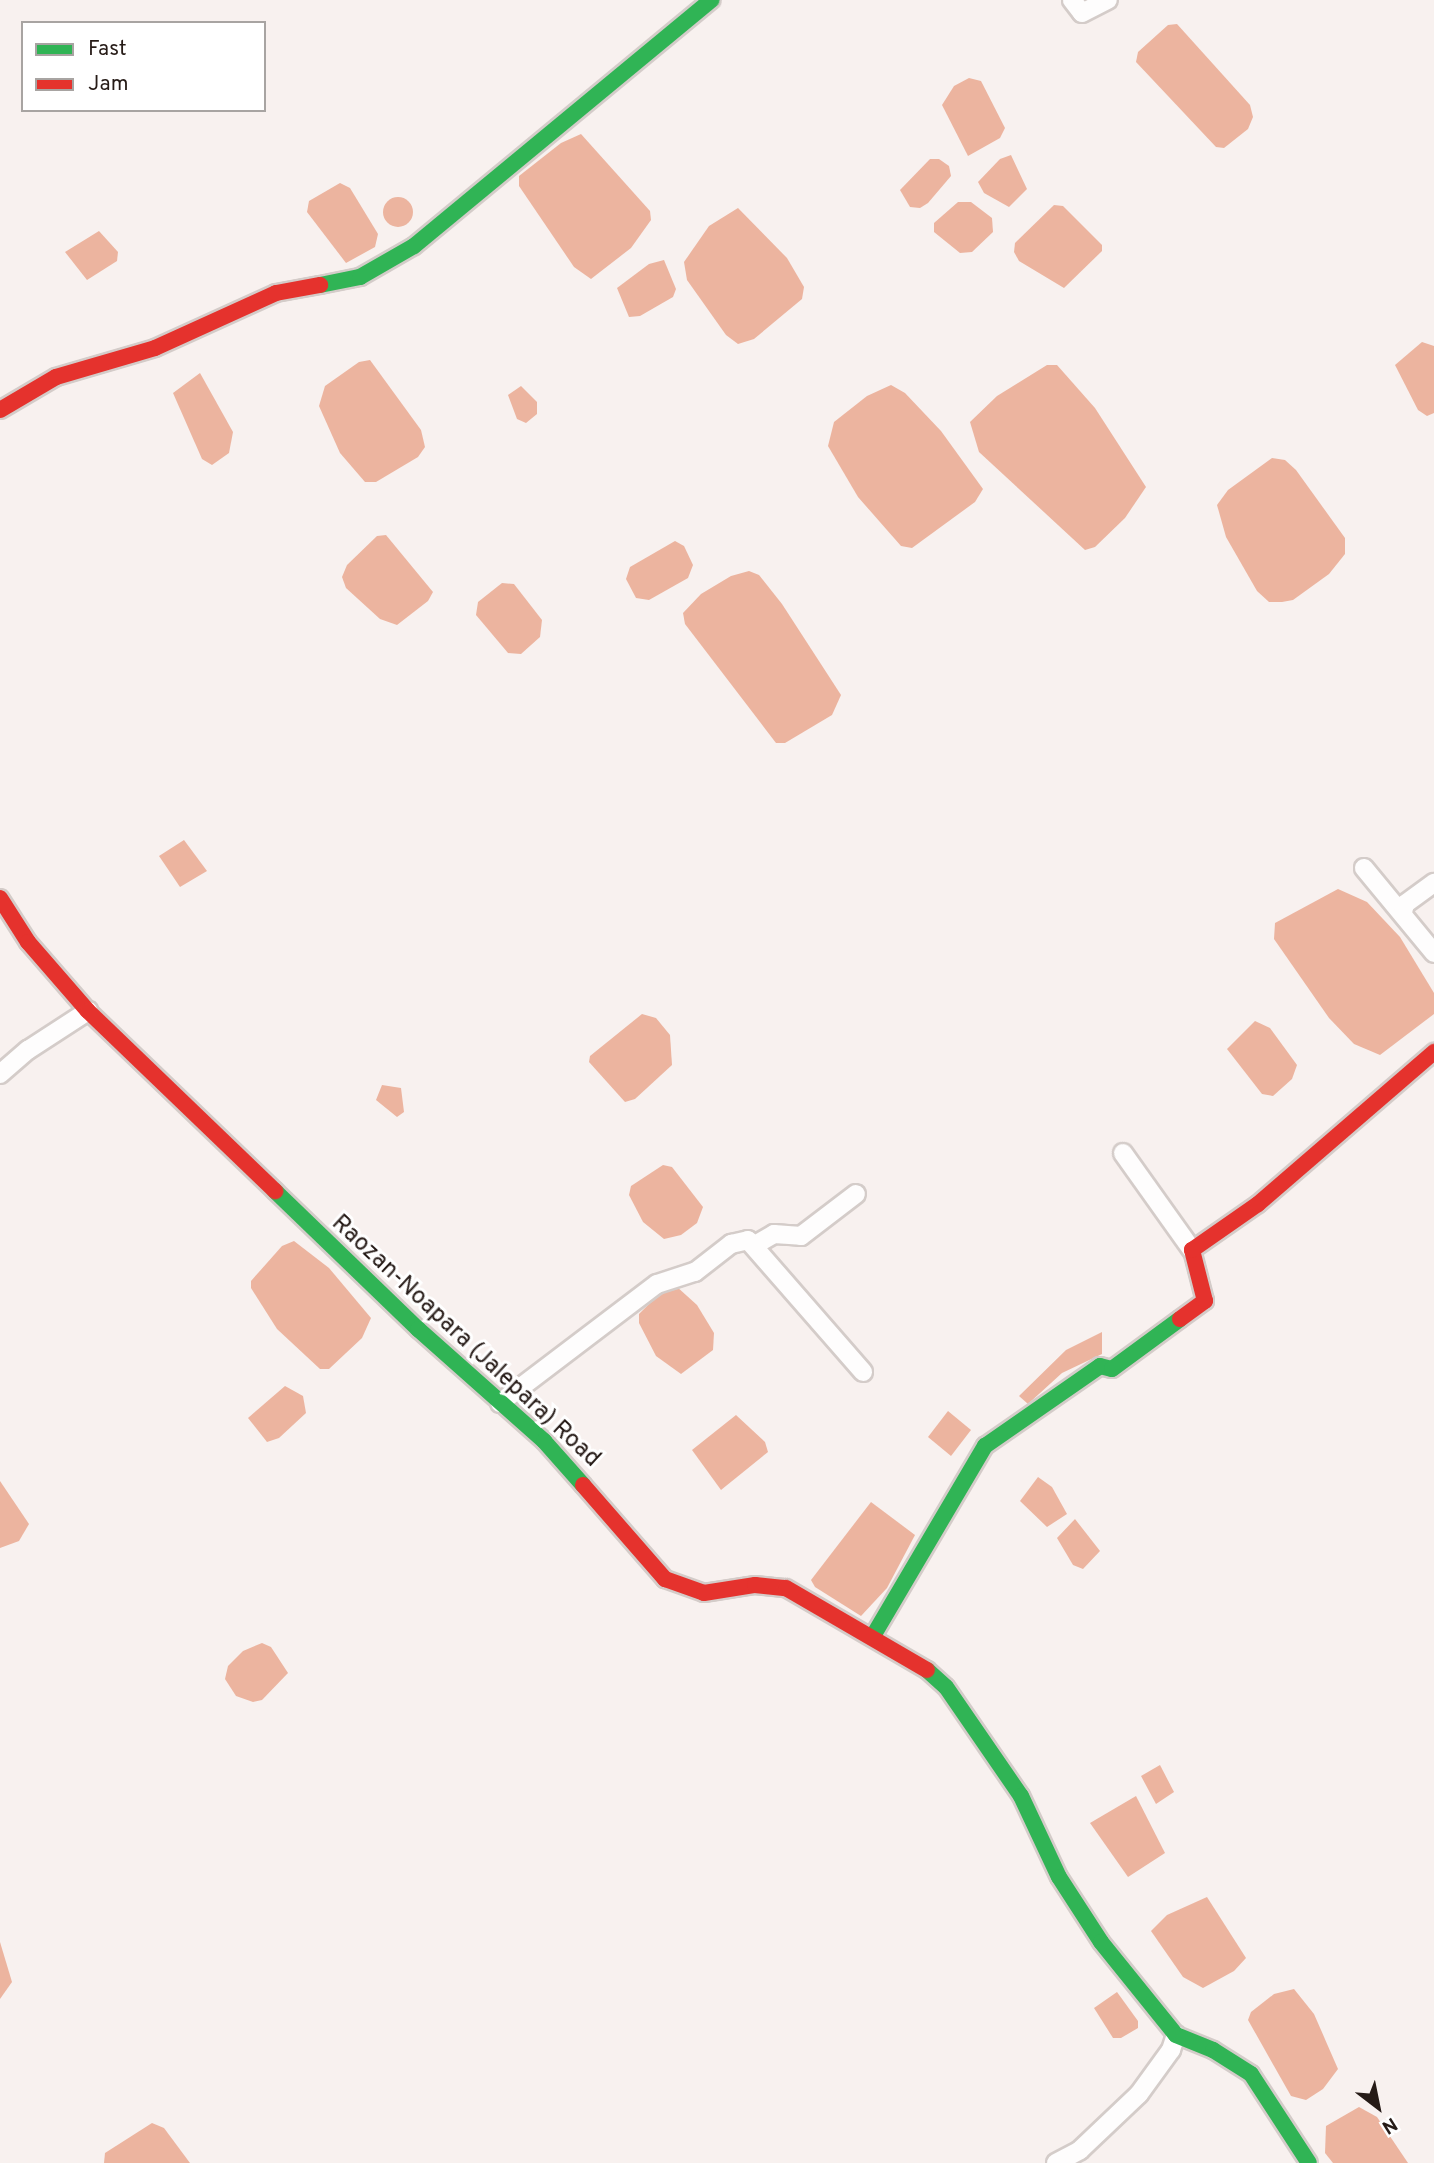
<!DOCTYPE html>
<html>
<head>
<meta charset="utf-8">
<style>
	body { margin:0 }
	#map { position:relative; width:1434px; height:2163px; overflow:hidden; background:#f8f1ef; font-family:Overpass,sans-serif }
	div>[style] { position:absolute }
	.water>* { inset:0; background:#ecb49f }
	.round { border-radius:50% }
	.roads { filter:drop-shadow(2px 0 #d4ccc9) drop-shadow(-2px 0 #d4ccc9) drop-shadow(0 2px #d4ccc9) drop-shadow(0 -2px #d4ccc9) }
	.street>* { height:18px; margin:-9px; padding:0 9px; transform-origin:9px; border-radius:9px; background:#fefdfd }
	.fast>* { height:16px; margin:-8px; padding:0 8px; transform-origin:8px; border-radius:8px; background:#30b455 }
	.jam>* { height:16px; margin:-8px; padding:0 8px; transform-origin:8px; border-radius:8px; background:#e5322d }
	span { translate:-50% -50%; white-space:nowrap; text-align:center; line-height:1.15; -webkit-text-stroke:6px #fff; paint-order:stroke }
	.street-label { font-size:24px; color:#261b17 }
	.legend { position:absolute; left:21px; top:21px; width:245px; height:91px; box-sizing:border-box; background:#fff; border:2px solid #a8a4a2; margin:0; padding:9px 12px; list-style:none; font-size:21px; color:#261b17 }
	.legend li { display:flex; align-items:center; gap:14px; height:35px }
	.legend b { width:35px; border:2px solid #a8a4a2 }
	.north { position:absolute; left:1343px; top:2072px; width:70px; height:70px; -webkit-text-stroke:5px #fff; paint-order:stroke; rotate:148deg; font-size:19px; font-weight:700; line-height:28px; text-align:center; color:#261b17 }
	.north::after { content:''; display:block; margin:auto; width:24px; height:32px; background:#261b17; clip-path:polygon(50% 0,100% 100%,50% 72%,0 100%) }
</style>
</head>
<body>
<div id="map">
	<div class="water">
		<i style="clip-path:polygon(1177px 24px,1250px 105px,1253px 117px,1248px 129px,1224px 148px,1216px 147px,1136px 62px,1138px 52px,1168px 25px)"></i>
		<i style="clip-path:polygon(969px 78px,981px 81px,1005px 128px,1000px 138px,968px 156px,942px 105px,954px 86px)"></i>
		<i style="clip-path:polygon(581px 134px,650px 211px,651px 220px,631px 248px,591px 279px,574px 267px,519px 186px,519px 176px,561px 143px)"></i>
		<i style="clip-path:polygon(1011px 155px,1027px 189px,1009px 207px,984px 193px,978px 182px,1000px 159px)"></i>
		<i style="clip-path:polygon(930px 159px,939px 159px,949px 166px,951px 176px,928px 203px,920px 208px,910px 207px,900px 190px)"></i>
		<i style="clip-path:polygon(340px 183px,350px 188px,378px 234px,375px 247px,346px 263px,307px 212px,309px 201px)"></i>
		<i class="round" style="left:383px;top:197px;width:30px;height:30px"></i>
		<i style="clip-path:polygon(958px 202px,971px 202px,992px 218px,993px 232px,972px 252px,960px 253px,934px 232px,934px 223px)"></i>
		<i style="clip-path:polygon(1054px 205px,1063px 206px,1102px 245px,1102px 251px,1064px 288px,1019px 261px,1014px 252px,1015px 243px)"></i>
		<i style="clip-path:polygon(738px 208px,787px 258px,804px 287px,802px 299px,754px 339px,738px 344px,726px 335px,687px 280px,684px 262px,709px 226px)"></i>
		<i style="clip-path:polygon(99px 231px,118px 252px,117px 261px,87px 280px,65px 252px)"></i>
		<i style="clip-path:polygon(664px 260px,676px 289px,673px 297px,640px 316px,629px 317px,617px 288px,649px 264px)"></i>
		<i style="clip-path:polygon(1422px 342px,1434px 346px,1434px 413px,1427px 416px,1418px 410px,1395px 365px)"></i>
		<i style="clip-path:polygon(370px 360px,421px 430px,425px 447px,418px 457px,376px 482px,365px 482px,340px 453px,319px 406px,325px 386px,359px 362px)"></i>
		<i style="clip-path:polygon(1047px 365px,1057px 365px,1095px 408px,1146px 487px,1125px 518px,1095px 547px,1085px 550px,979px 452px,970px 422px,997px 396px)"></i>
		<i style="clip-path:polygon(200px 373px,233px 432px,229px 453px,212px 465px,202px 459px,173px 393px)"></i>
		<i style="clip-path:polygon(891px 385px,905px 393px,941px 431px,983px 489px,975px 502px,912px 548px,901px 546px,858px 497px,828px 446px,834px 422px,867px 396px)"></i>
		<i style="clip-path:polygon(521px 386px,537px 402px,537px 414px,526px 423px,517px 419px,508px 395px)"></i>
		<i style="clip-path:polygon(1272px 458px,1285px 460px,1296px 470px,1345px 538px,1345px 554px,1329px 574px,1293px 600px,1282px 602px,1269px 602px,1257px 591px,1226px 537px,1217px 505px,1228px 490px)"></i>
		<i style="clip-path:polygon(386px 535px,433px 592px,428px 601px,397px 625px,380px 619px,346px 588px,342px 577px,347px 565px,377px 536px)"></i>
		<i style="clip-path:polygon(675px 541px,684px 546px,693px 565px,688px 578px,649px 600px,636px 598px,626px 579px,630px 567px)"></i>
		<i style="clip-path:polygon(749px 571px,759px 575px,782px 604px,841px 695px,832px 715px,785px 743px,776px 743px,685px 624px,683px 613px,701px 594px,731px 576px)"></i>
		<i style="clip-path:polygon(502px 583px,514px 584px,542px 620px,540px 637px,521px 654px,508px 653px,476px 615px,478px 602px)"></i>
		<i style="clip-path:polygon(184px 840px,207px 871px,180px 887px,159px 856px)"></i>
		<i style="clip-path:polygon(1338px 889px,1367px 902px,1400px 937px,1434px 993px,1434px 1014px,1380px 1055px,1354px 1044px,1329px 1018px,1274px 939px,1275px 923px)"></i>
		<i style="clip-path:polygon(642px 1014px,656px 1018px,670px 1035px,672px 1065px,635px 1099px,625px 1102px,589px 1062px,590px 1056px)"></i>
		<i style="clip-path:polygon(1255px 1021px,1270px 1028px,1297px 1065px,1292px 1079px,1273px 1096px,1262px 1094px,1227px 1049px)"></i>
		<i style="clip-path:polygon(382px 1085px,401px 1088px,404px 1112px,397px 1117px,376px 1100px)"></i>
		<i style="clip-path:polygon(663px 1165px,672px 1167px,703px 1207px,697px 1223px,681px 1235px,664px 1239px,643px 1222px,629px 1195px,631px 1186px)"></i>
		<i style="clip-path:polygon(294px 1241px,329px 1268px,371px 1318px,362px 1338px,329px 1369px,320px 1369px,277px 1329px,251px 1288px,251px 1281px,282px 1246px)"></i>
		<i style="clip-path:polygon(676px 1286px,697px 1305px,714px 1333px,713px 1350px,681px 1374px,656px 1356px,639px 1323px,639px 1314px,658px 1295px)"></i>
		<i style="clip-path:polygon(1102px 1332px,1102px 1354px,1062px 1373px,1028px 1404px,1019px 1396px,1066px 1350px)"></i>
		<i style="clip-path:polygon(285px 1386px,303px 1396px,306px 1413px,279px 1438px,267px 1442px,248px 1418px)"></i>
		<i style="clip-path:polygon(948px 1411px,971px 1430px,951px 1456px,928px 1437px)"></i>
		<i style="clip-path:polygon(736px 1415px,765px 1442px,768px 1452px,721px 1490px,692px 1450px)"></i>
		<i style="clip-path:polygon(1038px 1477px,1052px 1487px,1067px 1514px,1047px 1527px,1020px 1501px)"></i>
		<i style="clip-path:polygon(0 1481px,29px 1524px,19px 1541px,0 1548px)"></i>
		<i style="clip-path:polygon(871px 1502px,915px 1535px,887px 1588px,861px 1616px,815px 1587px,811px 1580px)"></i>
		<i style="clip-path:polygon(1075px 1519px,1100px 1551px,1083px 1569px,1073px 1565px,1057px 1538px)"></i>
		<i style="clip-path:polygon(262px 1643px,271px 1647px,288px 1673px,262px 1700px,253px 1702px,236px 1696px,225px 1679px,228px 1666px,243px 1651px)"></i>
		<i style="clip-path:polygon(1160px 1765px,1174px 1792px,1156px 1804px,1141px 1776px)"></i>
		<i style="clip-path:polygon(1136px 1796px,1165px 1853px,1128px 1877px,1090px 1823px)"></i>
		<i style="clip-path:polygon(1207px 1897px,1246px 1958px,1234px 1971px,1203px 1988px,1183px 1977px,1151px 1931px,1167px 1915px)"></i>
		<i style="clip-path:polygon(0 1942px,12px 1982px,0 1999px)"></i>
		<i style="clip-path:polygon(1294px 1989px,1314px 2014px,1338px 2069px,1323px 2089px,1306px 2100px,1291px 2096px,1248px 2020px,1251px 2012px,1274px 1994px)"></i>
		<i style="clip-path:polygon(1117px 1992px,1138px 2021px,1138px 2028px,1121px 2038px,1113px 2038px,1094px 2008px)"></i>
		<i style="clip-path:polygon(1359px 2107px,1377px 2117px,1408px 2163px,1333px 2163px,1325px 2153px,1326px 2126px)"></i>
		<i style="clip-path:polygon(152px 2123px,164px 2128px,190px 2163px,104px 2163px,105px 2153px)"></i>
	</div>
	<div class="roads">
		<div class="street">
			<i style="left:1072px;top:0;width:16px;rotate:52deg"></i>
			<i style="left:1082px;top:13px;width:29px;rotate:-27deg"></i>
			<i style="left:1364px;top:868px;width:110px;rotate:50.5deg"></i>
			<i style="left:1403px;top:912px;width:8px;rotate:-76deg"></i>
			<i style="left:1405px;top:904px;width:36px;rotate:-36deg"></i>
			<i style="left:0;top:1074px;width:37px;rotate:-41deg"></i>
			<i style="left:28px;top:1050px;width:72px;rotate:-33deg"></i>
			<i style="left:1123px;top:1153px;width:119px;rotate:54.6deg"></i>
			<i style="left:755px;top:1245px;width:22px;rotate:-30deg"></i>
			<i style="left:774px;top:1234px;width:27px;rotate:4deg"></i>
			<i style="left:801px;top:1236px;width:69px;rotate:-37.4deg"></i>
			<i style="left:500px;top:1403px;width:197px;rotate:-37.2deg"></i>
			<i style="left:657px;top:1284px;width:40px;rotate:-18deg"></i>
			<i style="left:695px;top:1272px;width:46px;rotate:-37.9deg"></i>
			<i style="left:731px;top:1244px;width:17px;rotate:-13deg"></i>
			<i style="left:748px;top:1240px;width:175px;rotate:48.9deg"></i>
			<i style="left:1056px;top:2163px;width:27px;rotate:-28deg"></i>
			<i style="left:1080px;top:2150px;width:81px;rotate:-43.5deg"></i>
			<i style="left:1139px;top:2094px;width:54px;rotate:-54deg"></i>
			<i style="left:1171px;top:2050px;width:16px;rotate:-72deg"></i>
		</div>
		<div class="fast">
			<i style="left:320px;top:285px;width:41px;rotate:-11.3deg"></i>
			<i style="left:360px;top:277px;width:62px;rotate:-29.9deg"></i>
			<i style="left:414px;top:246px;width:386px;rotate:-39.6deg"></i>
			<i style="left:275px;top:1191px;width:199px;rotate:44deg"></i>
			<i style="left:418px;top:1329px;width:169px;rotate:41.6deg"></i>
			<i style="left:544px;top:1441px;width:59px;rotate:48.4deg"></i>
			<i style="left:873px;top:1636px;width:221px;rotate:-59.5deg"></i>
			<i style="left:985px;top:1446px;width:140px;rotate:-34.8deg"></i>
			<i style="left:1100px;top:1366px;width:12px;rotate:14deg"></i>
			<i style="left:1112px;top:1369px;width:84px;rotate:-36.3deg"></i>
			<i style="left:927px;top:1670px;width:25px;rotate:42deg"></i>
			<i style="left:946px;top:1687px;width:132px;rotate:55.5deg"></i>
			<i style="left:1021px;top:1796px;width:89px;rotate:64.9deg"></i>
			<i style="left:1059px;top:1877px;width:77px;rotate:57.1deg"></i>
			<i style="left:1101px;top:1942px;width:119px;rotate:51.1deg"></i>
			<i style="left:1176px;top:2035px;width:40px;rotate:22deg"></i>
			<i style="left:1213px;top:2050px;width:45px;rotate:32.3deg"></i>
			<i style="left:1251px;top:2074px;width:106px;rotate:56.9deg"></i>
		</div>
		<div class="jam">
			<i style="left:0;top:410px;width:65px;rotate:-30.5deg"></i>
			<i style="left:56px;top:377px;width:103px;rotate:-16.3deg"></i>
			<i style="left:155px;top:348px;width:133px;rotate:-24.4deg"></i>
			<i style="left:276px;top:293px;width:45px;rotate:-10.3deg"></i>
			<i style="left:0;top:898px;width:52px;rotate:57.5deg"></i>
			<i style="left:28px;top:942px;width:91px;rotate:49deg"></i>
			<i style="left:88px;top:1011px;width:260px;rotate:43.9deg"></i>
			<i style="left:1180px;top:1319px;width:31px;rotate:-36deg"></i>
			<i style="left:1205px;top:1301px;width:53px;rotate:-104.3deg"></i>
			<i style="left:1192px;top:1250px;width:80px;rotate:-34.9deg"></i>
			<i style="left:1258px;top:1204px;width:233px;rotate:-40.8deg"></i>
			<i style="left:583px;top:1485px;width:125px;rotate:48.9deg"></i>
			<i style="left:665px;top:1579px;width:41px;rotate:19.7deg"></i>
			<i style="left:704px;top:1593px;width:52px;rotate:-8.9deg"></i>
			<i style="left:755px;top:1585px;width:31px;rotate:6deg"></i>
			<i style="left:786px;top:1588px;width:163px;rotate:30.2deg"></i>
		</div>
	</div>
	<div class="street-label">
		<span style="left:465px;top:1342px;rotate:43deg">Raozan-Noapara (Jalepara) Road</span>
	</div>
	<ul class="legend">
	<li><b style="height:9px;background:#30b455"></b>Fast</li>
	<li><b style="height:9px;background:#e5322d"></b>Jam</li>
	</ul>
	<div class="north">N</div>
</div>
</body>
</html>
